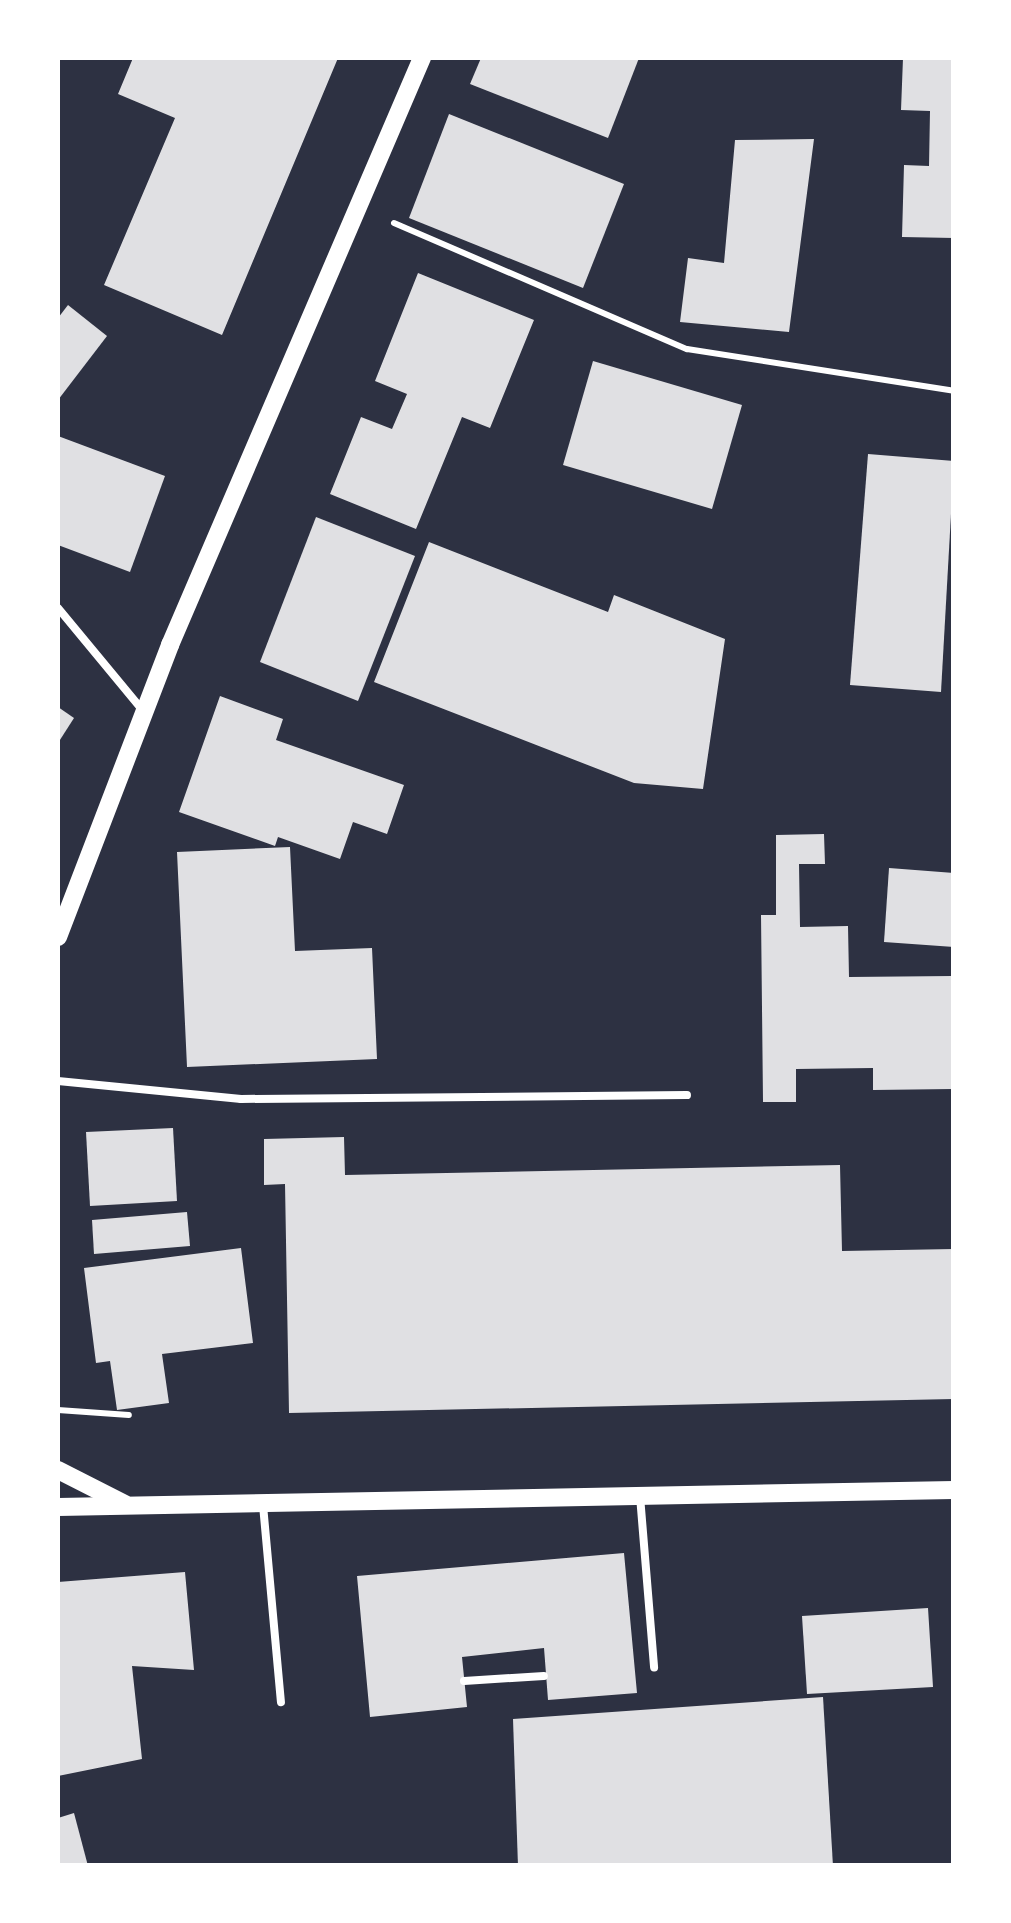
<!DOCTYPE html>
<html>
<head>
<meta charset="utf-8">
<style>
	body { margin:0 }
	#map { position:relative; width:1011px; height:1923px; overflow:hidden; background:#2d3142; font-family:"Source Serif 4",serif }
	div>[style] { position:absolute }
	.building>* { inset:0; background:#e0e0e3 }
	.path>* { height:6px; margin:-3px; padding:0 3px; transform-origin:3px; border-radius:3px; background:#fff }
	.service>* { height:8px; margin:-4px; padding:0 4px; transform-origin:4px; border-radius:4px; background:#fff }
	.tertiary>* { height:18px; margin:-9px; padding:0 9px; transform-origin:9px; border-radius:9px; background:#fff }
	span { translate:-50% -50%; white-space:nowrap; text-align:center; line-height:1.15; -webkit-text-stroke:10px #fff; paint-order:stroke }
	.frame { position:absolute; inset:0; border:60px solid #fff; pointer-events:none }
</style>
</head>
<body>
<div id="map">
	<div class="building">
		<i style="clip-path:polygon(133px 58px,338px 58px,222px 335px,104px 285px,175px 118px,118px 94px)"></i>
		<i style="clip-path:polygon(481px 58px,639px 58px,608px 138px,470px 84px)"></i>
		<i style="clip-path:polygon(903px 58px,954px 58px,954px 238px,902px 237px,904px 165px,929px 166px,930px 111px,901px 110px)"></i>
		<i style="clip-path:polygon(449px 114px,624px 184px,583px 288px,409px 218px)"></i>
		<i style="clip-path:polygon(814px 139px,789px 332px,680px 322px,688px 258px,724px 263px,735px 140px)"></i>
		<i style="clip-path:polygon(418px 273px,534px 320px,490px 428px,462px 417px,416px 529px,330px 494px,361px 417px,392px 429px,407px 394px,375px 381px)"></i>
		<i style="clip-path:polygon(68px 305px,107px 336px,58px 400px,58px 318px)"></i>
		<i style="clip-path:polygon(593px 361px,742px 405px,712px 509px,563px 465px)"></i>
		<i style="clip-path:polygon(58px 436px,165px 476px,130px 572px,58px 545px)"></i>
		<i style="clip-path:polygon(868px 454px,954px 461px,941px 692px,850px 685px)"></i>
		<i style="clip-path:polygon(316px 517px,415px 556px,358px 701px,260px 662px)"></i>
		<i style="clip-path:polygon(429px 542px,608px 612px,614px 595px,725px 639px,703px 789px,634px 783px,374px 682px)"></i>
		<i style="clip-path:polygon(220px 696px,283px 719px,276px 740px,404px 785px,387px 834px,353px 822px,340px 859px,278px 837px,275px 846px,179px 812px)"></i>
		<i style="clip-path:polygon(58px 707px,74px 718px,58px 743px)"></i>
		<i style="clip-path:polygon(824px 834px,825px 864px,799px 864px,800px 927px,848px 926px,849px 977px,952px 976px,953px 1089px,873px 1090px,873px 1068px,796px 1069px,796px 1102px,763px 1102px,761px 915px,776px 915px,776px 835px)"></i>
		<i style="clip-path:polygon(290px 847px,295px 951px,372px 948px,377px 1059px,187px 1067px,177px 852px)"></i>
		<i style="clip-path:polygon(889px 868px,954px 873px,954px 947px,884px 942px)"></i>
		<i style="clip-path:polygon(173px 1128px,177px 1201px,90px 1206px,86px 1132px)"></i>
		<i style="clip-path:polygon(344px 1137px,345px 1175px,840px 1165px,842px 1251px,954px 1249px,954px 1399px,289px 1413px,285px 1184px,264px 1185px,264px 1139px)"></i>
		<i style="clip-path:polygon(187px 1212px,190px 1246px,94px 1254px,92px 1220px)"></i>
		<i style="clip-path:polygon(241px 1248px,253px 1343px,162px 1354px,169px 1403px,117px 1410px,110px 1361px,96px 1363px,84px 1268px)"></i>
		<i style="clip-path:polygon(624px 1553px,637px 1693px,548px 1700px,544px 1648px,462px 1657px,467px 1707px,370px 1717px,357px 1576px)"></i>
		<i style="clip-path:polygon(185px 1572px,194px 1670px,132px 1666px,142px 1759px,58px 1776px,58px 1582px)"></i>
		<i style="clip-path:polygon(928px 1608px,933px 1687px,807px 1694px,802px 1616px)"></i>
		<i style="clip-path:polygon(823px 1697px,833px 1866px,518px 1866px,513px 1719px)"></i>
		<i style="clip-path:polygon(74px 1813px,88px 1866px,58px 1866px,58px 1818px)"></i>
	</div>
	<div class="path">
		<i style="left:394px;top:223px;width:319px;rotate:23.3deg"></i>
		<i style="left:687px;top:349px;width:270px;rotate:8.9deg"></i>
		<i style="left:58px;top:1410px;width:71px;rotate:4deg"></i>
	</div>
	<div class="service">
		<i style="left:58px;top:608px;width:135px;rotate:50.4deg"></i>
		<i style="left:58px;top:1081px;width:184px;rotate:5.6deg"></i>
		<i style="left:241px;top:1099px;width:446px;rotate:-0.5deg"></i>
		<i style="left:640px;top:1496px;width:172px;rotate:85.3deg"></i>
		<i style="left:263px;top:1505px;width:198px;rotate:84.8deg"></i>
		<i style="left:464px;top:1681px;width:80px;rotate:-3.6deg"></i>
	</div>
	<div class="tertiary">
		<i style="left:58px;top:937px;width:313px;rotate:-69deg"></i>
		<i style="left:170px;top:645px;width:639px;rotate:-66.77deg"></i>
		<i style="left:58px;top:1470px;width:75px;rotate:26.9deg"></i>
		<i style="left:58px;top:1507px;width:896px;rotate:-1.09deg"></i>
	</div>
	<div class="frame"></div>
</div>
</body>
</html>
